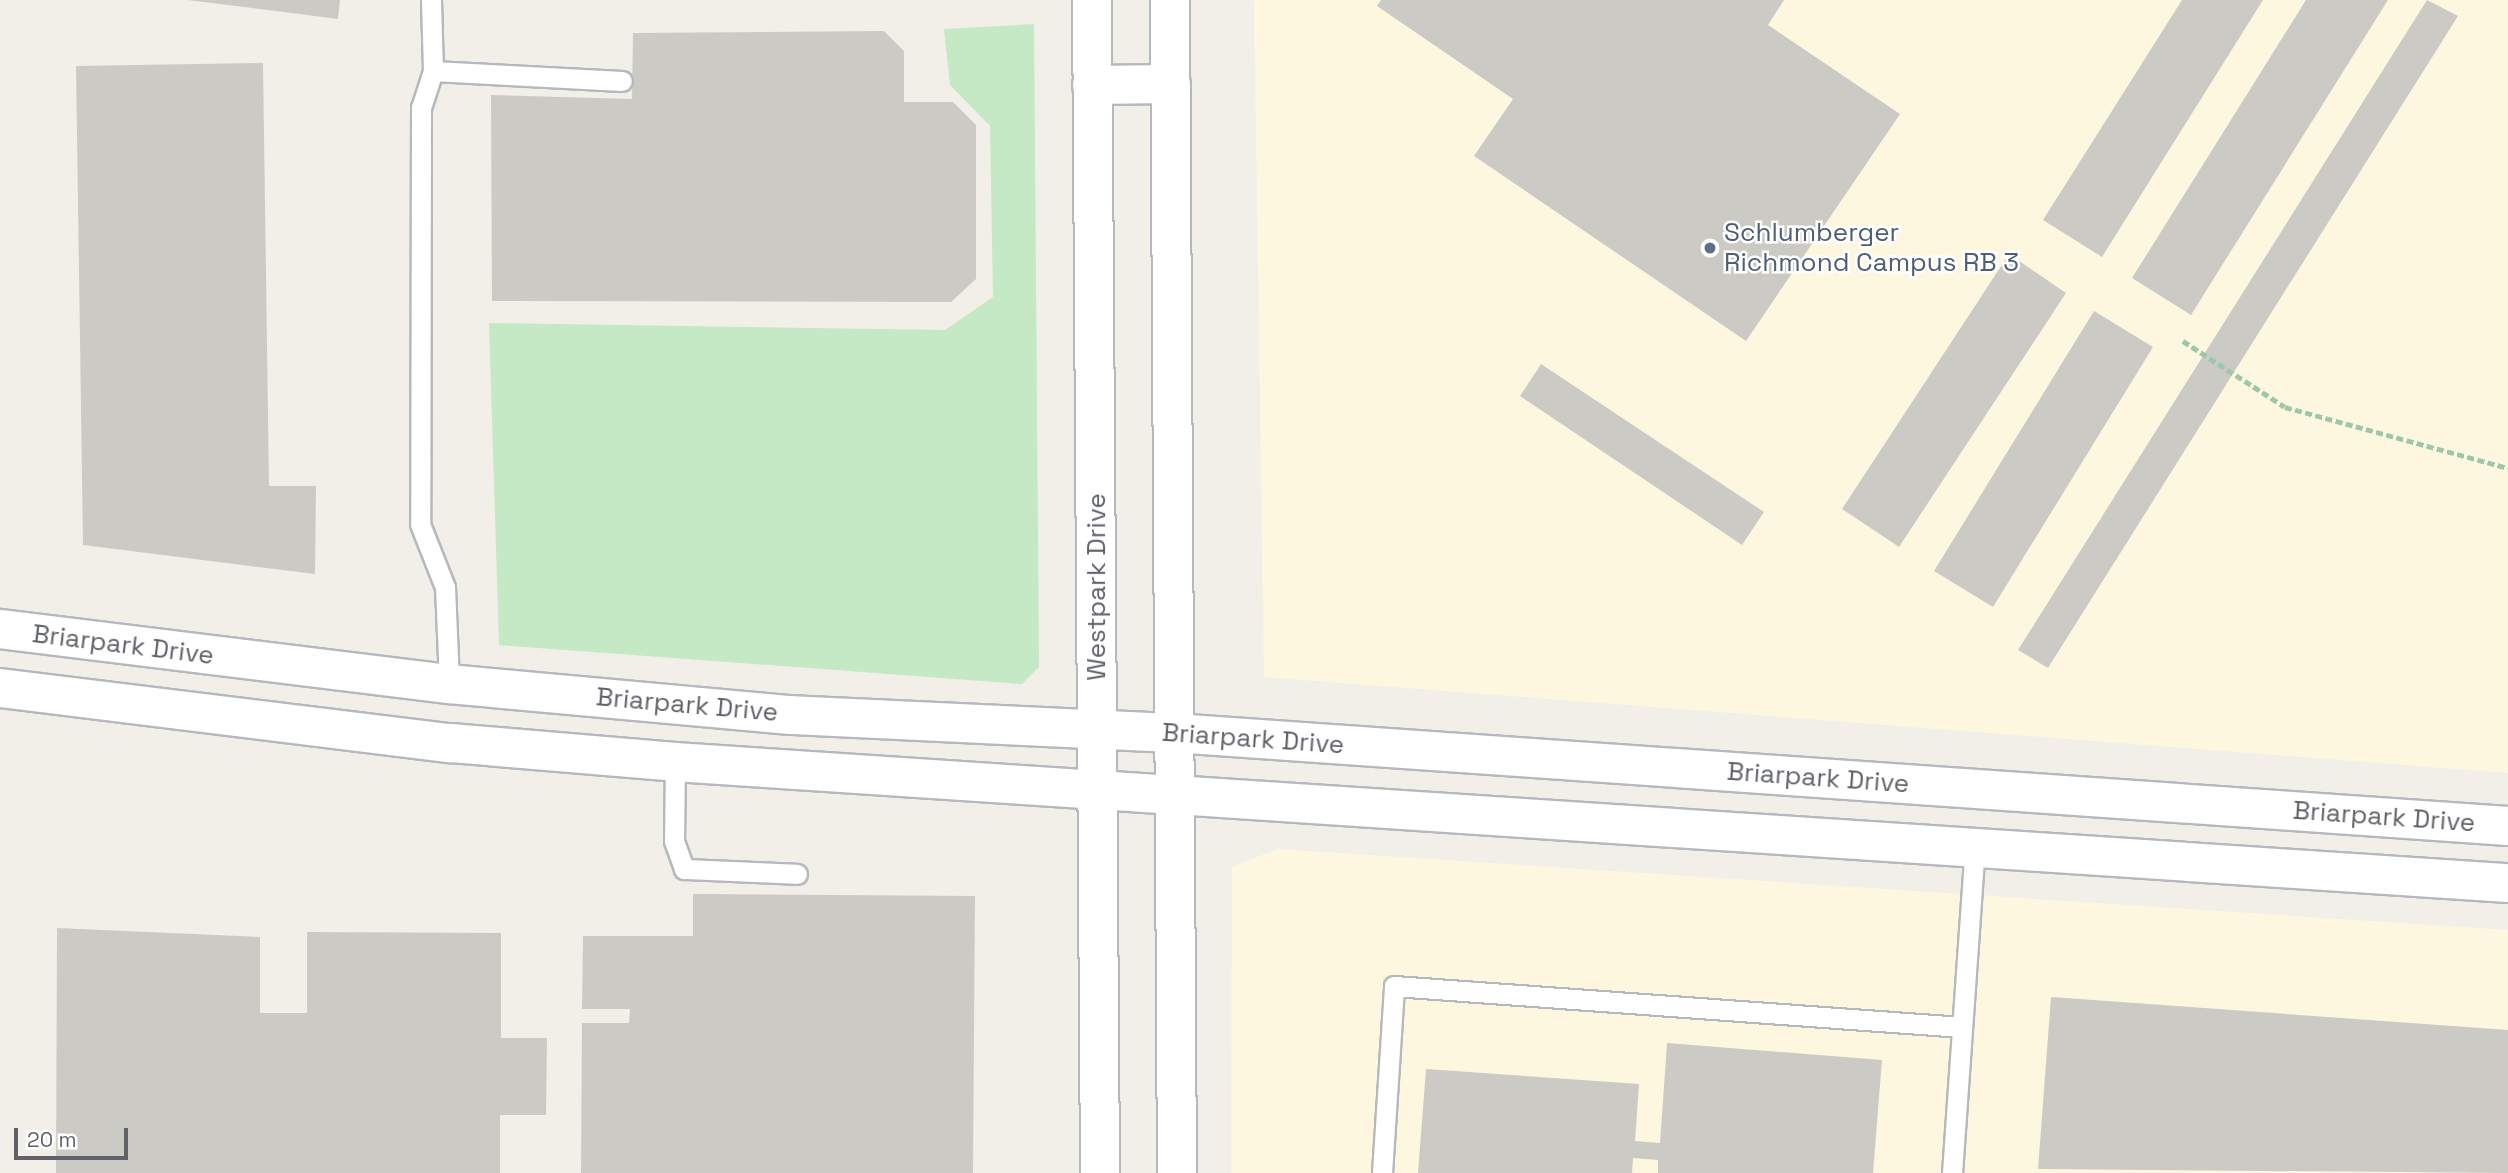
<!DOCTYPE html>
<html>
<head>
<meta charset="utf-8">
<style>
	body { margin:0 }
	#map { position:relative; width:2508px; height:1173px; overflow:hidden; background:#f1efe8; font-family:"Space Grotesk",sans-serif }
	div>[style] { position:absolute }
	.commercial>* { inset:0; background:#fef7e0 }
	.green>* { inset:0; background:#c5e8c5 }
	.building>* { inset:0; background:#cccac5 }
	.path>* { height:4.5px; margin-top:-2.25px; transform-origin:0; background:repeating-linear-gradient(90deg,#9cc7a9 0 7px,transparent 0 10.5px) }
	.roads { filter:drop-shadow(2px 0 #b5b8bc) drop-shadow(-2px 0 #b5b8bc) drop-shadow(0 2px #b5b8bc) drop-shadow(0 -2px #b5b8bc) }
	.lane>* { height:19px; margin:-9.5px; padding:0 9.5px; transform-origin:9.5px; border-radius:9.5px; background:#fff }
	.secondary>* { height:38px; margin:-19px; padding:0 19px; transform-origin:19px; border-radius:19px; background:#fff }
	.dots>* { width:19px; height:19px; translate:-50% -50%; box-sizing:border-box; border:4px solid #fff; border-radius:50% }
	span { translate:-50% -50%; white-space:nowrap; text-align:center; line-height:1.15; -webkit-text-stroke:5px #fff; paint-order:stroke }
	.service-label { font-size:26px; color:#4e5e75 }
	.left { translate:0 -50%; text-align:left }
	.street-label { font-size:26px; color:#5f6368 }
	.scale { position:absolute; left:14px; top:1128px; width:114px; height:32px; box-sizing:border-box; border:4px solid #5f6368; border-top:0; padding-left:9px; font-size:21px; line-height:24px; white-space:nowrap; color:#5f6368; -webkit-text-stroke:5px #fff; paint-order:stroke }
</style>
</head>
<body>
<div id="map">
	<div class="commercial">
		<i style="clip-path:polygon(1254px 0,2508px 0,2508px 773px,1264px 677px)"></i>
		<i style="clip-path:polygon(1278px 849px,2508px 930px,2508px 1173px,1231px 1173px,1232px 867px)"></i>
	</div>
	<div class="green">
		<i style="clip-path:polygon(1034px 24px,1039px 667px,1022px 684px,499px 645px,489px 323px,945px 330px,993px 297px,990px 126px,950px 85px,944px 29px)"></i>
	</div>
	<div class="building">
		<i style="clip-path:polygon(188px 0,340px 0,338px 19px)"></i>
		<i style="clip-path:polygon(1381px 0,1784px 0,1768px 25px,1900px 114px,1746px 341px,1474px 156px,1513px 99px,1377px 6px)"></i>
		<i style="clip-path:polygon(2182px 0,2263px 0,2102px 257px,2043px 220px)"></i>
		<i style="clip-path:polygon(2306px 0,2388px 0,2191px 315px,2132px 278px)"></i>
		<i style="clip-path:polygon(2427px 0,2458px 16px,2048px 668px,2018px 650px)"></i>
		<i style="clip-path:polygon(884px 31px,904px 51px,904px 102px,953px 102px,976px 125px,976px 279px,951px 302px,492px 301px,491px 95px,632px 99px,633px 33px)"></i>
		<i style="clip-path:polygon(263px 63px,269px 486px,316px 486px,315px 574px,83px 545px,76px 66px)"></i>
		<i style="clip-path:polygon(2009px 254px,2066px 293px,1899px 547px,1842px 509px)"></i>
		<i style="clip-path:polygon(2094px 311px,2153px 347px,1993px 607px,1934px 571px)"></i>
		<i style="clip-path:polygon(1541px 364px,1764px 512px,1742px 545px,1520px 396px)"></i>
		<i style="clip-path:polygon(693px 894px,975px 896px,973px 1173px,581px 1173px,582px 1023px,629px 1023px,630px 1009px,582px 1009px,583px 936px,693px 936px)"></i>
		<i style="clip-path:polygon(57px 928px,260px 937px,260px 1013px,307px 1013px,307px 932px,501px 933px,501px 1038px,547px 1038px,546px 1115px,500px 1115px,500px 1173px,56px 1173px)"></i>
		<i style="clip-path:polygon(2051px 997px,2508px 1030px,2508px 1173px,2038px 1169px)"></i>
		<i style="clip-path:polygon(1667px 1043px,1882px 1060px,1873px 1173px,1658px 1173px,1658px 1160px,1633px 1158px,1632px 1173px,1418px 1173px,1426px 1069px,1639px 1084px,1635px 1141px,1660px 1143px)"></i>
	</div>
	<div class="path">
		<i style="left:2183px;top:341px;width:121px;rotate:32.9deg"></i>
		<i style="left:2285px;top:407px;width:231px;rotate:15.3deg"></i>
	</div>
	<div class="roads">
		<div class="lane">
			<i style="left:431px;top:0;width:71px;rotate:88.4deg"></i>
			<i style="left:433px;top:71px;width:38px;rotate:108deg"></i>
			<i style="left:421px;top:107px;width:417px;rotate:90.1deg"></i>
			<i style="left:420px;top:524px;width:68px;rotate:68.4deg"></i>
			<i style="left:445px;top:587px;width:97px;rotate:87.6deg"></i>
			<i style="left:433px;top:71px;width:189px;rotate:3deg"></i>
			<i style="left:675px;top:762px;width:79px;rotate:90.7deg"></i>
			<i style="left:674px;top:841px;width:30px;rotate:70deg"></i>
			<i style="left:684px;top:869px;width:113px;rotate:2.5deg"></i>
			<i style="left:1382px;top:1173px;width:187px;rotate:-86.3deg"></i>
			<i style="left:1394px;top:986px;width:569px;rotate:4.13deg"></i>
			<i style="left:1952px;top:1173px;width:328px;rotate:-86deg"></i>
		</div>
		<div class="secondary">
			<i style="left:1092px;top:0;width:1173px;rotate:89.61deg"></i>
			<i style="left:1170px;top:0;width:1173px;rotate:89.66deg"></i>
			<i style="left:1092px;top:85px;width:79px;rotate:-0.7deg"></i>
			<i style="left:0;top:629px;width:452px;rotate:7deg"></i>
			<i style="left:449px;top:684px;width:343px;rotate:5.2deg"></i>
			<i style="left:791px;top:715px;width:383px;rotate:2.7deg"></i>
			<i style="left:1174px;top:733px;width:1337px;rotate:3.99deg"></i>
			<i style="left:0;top:688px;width:454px;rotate:7deg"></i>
			<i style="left:451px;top:743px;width:225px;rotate:4.8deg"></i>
			<i style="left:675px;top:762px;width:1837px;rotate:3.78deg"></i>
		</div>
	</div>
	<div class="dots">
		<i style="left:1710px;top:248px;background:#5c6f8a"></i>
	</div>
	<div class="service-label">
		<span class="left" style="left:1724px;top:248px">Schlumberger<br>Richmond Campus RB 3</span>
	</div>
	<div class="street-label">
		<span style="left:1097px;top:587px;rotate:-90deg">Westpark Drive</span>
		<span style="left:123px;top:645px;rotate:7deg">Briarpark Drive</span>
		<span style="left:687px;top:705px;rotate:5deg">Briarpark Drive</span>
		<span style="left:1253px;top:739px;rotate:4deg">Briarpark Drive</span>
		<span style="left:1818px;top:778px;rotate:4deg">Briarpark Drive</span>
		<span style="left:2384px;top:817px;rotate:4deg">Briarpark Drive</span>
	</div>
	<div class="scale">20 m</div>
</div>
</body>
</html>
